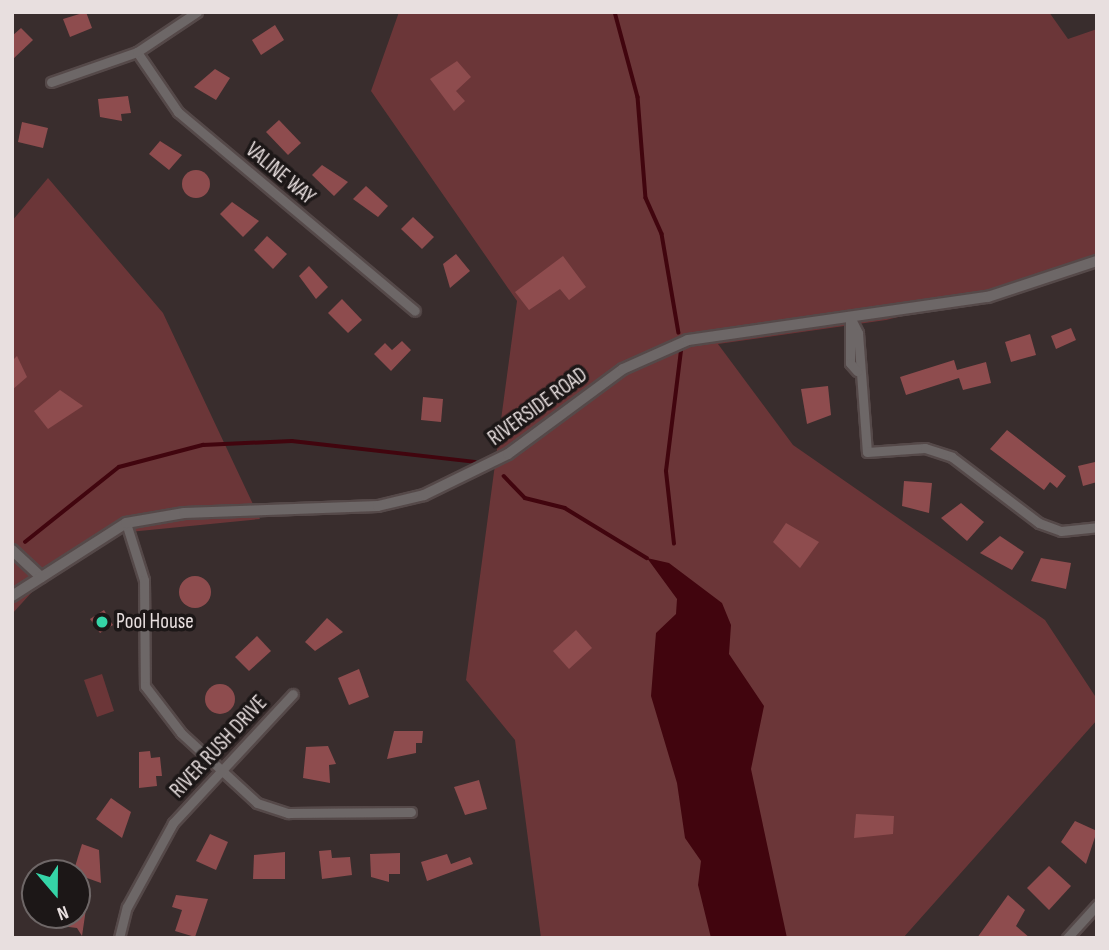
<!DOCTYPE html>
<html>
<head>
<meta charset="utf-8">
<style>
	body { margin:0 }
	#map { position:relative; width:1109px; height:950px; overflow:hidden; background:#392d2d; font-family:"Sofia Sans Condensed",sans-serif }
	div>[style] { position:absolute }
	.green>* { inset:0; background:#6b3638 }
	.water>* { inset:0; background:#41050e }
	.stream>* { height:3.5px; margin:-1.75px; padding:0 1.75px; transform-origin:1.75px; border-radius:1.75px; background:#41050e }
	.building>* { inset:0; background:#8e4c4e }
	.round { border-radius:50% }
	.roads { filter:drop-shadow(2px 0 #554949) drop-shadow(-2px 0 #554949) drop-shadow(0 2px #554949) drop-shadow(0 -2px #554949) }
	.minor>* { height:9px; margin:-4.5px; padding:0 4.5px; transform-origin:4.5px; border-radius:4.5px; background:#6d6767 }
	.tertiary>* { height:10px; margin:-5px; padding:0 5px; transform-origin:5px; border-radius:5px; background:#6d6767 }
	.dots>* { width:19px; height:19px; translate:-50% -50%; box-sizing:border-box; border:4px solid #1c1717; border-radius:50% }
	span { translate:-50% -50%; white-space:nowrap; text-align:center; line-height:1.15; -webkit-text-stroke:7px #1c1717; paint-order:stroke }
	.street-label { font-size:21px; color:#e8dfdf }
	.poi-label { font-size:21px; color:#e8dfdf }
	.left { translate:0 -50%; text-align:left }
	.frame { position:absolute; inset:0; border:14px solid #e8dfdf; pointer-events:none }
	.north { position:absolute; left:21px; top:859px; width:70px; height:70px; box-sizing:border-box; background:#1c1717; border:2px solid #6e6767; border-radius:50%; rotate:160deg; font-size:19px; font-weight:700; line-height:28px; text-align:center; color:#e8dfdf }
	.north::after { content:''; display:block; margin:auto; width:24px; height:32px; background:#35d4a7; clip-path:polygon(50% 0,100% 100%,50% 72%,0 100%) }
</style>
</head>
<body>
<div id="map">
	<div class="green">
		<i style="clip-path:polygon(399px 12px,1049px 12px,1068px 39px,1097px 29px,1097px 268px,886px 320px,718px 344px,793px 445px,1045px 620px,1097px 699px,1097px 720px,903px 938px,541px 938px,515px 740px,466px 680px,517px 301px,371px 91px)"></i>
		<i style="clip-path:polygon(48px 178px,163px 313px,260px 519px,109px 534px,42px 581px,12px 614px,12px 221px)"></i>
		<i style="clip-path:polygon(102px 674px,114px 711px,97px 717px,84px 680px)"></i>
	</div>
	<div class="water">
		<i style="clip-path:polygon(647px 558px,669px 563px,722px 603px,731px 625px,729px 654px,764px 706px,751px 769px,787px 938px,711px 938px,698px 885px,701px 861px,685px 838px,677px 783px,651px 696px,656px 633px,676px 614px,677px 599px)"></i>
	</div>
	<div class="stream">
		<i style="left:615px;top:12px;width:88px;rotate:74.9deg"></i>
		<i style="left:638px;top:97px;width:101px;rotate:85.5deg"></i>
		<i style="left:646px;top:198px;width:39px;rotate:66deg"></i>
		<i style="left:662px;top:234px;width:100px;rotate:80.3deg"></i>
		<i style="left:504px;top:476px;width:30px;rotate:46deg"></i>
		<i style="left:525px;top:498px;width:41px;rotate:14deg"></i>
		<i style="left:565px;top:508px;width:96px;rotate:31.4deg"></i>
		<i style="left:25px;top:542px;width:120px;rotate:-38.6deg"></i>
		<i style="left:119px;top:467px;width:87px;rotate:-14.7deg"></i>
		<i style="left:203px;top:445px;width:89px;rotate:-2.6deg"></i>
		<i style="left:292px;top:441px;width:184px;rotate:6.5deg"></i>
		<i style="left:674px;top:544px;width:73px;rotate:-96.3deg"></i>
		<i style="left:666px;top:471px;width:122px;rotate:-82.9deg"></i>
	</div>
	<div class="building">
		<i style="clip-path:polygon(86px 12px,92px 28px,70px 37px,63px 19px)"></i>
		<i style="clip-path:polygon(275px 25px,284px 40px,261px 55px,252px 40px)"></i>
		<i style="clip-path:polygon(21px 28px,33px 40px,12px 60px,12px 36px)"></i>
		<i style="clip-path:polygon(457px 61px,471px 77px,456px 91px,465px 101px,454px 111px,430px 79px)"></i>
		<i style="clip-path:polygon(215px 69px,230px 78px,216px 100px,194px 87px)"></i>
		<i style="clip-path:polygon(128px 96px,131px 113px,121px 114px,122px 121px,100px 117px,98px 99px)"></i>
		<i style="clip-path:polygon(279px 120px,301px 143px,288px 155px,266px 132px)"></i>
		<i style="clip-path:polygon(22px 122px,48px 128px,43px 148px,18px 142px)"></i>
		<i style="clip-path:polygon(160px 141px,182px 155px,169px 170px,149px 154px)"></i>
		<i style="clip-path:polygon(322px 165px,348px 182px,334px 196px,312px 175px)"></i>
		<i class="round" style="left:182px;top:170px;width:28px;height:28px"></i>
		<i style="clip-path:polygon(366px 186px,388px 206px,378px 217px,353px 199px)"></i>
		<i style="clip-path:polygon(232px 202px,259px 221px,243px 237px,220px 214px)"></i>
		<i style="clip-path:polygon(413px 217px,434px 237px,422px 249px,401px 229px)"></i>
		<i style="clip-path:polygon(267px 236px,287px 254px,273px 269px,254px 250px)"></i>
		<i style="clip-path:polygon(456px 254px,470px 271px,450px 288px,443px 264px)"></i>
		<i style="clip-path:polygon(563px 256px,586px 287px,569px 300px,560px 289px,529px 310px,515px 292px)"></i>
		<i style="clip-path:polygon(309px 266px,328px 287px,316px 299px,299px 276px)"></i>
		<i style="clip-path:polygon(342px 299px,362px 320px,348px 333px,328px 313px)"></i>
		<i style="clip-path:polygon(1071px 328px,1076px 340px,1056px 349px,1051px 336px)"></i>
		<i style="clip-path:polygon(1030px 334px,1036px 355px,1011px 362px,1005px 342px)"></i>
		<i style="clip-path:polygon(402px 341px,411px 350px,391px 371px,374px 354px,385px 343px,392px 350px)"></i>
		<i style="clip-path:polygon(17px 356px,27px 377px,12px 390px,12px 361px)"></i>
		<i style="clip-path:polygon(954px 360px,957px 370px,986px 362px,991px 383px,963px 390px,959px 378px,906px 395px,900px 377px)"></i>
		<i style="clip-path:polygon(828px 386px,831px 415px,807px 424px,801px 389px)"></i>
		<i style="clip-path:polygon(60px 390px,83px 406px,48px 429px,34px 411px)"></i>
		<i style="clip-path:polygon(423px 397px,443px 399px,441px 422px,421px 420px)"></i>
		<i style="clip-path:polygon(1007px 430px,1066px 476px,1057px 488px,1050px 482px,1044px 490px,990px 449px)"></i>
		<i style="clip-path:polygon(1095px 462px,1097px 482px,1083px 486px,1078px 466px)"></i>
		<i style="clip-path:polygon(904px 481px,932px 483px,929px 513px,902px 506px)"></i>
		<i style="clip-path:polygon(961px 503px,984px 522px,967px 541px,941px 518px)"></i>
		<i style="clip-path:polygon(786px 523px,819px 542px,800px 568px,773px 542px)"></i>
		<i style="clip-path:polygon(1000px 536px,1024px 552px,1012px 570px,980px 553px)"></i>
		<i style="clip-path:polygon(1041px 558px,1071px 563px,1066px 589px,1031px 581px)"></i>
		<i class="round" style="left:179px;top:576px;width:32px;height:32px"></i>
		<i style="clip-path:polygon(104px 610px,113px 625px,100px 633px,90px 619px)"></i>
		<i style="clip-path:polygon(327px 618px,343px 632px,315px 651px,305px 642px)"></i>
		<i style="clip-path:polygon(576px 630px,592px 648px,569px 669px,553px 651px)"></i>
		<i style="clip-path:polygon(257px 636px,271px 651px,249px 671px,235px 657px)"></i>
		<i style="clip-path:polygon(359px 669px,369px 697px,349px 705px,338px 678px)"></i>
		<i class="round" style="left:205px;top:684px;width:30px;height:30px"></i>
		<i style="clip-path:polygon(394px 731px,423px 731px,422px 743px,416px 743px,416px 753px,387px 759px)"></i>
		<i style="clip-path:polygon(328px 746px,336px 764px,329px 765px,330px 783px,303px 778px,306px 747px)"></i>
		<i style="clip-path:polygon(150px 751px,151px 758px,160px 757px,162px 776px,156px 776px,157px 786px,139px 788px,139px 752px)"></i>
		<i style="clip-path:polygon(479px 780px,487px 809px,465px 815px,454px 787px)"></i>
		<i style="clip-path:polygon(111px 798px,131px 812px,122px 838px,96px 819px)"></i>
		<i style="clip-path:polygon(856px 814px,894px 816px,893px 834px,854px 838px)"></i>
		<i style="clip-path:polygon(1075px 821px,1097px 831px,1086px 864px,1061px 842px)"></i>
		<i style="clip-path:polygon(210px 834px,228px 842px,216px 870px,196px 861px)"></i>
		<i style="clip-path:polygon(82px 844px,99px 850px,101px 883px,73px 873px)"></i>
		<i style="clip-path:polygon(331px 850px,332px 858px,350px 857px,352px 875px,322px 879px,319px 851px)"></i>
		<i style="clip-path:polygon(285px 852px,285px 879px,253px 879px,254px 855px)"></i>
		<i style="clip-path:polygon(400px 853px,400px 874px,389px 874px,389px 882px,371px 877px,370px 854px)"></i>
		<i style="clip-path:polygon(447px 854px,451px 864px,470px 857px,473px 864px,427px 881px,421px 862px)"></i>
		<i style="clip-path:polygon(1049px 866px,1071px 886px,1049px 910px,1027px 888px)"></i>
		<i style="clip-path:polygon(176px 895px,208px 899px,195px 937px,175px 931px,182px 910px,172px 907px)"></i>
		<i style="clip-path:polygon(1008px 895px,1025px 910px,1016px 926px,1030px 938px,977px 938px)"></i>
		<i style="clip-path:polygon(77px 901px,87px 902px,82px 936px,77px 928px,53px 925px,54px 915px,77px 915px)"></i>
	</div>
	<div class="roads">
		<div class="minor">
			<i style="left:137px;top:52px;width:73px;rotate:55.7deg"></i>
			<i style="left:178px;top:112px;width:309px;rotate:40deg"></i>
			<i style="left:51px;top:82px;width:91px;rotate:-19.2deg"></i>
			<i style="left:137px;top:52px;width:72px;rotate:-33.7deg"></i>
			<i style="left:850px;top:317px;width:18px;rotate:63deg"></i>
			<i style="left:858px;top:333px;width:119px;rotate:85.7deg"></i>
			<i style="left:867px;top:452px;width:58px;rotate:-3.9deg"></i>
			<i style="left:925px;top:448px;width:28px;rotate:18deg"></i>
			<i style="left:952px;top:457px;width:109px;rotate:37.2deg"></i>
			<i style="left:1039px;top:523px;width:23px;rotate:20deg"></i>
			<i style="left:1061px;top:531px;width:36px;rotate:-6deg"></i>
			<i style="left:850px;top:317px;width:46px;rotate:90deg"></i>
			<i style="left:850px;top:363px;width:11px;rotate:49deg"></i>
			<i style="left:126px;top:523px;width:60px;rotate:72.5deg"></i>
			<i style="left:144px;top:580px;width:106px;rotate:89.5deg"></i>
			<i style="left:145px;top:686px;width:59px;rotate:52.5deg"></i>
			<i style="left:181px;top:733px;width:103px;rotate:42.6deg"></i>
			<i style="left:257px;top:803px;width:33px;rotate:18deg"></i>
			<i style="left:288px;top:813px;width:123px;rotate:-0.5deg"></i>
			<i style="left:119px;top:938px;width:32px;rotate:-76deg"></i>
			<i style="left:127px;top:907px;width:96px;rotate:-61.3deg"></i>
			<i style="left:173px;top:823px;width:176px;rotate:-47.1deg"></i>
			<i style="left:1067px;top:938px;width:45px;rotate:-47.7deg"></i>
		</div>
		<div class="tertiary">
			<i style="left:12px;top:550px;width:40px;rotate:43deg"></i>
			<i style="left:12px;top:596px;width:135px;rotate:-32.6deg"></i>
			<i style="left:126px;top:523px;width:59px;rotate:-9.8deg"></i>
			<i style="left:184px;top:513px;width:194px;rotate:-2.1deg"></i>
			<i style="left:378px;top:506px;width:47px;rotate:-13.4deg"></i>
			<i style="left:424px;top:495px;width:93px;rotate:-26deg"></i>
			<i style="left:508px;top:454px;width:143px;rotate:-36.5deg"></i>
			<i style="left:623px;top:369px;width:71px;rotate:-24deg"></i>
			<i style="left:688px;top:340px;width:303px;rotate:-8.2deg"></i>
			<i style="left:988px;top:297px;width:115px;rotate:-18.3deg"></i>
		</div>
	</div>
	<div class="dots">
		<i style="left:102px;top:622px;background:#35d4a7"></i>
	</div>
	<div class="street-label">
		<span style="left:280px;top:174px;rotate:40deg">VALINE WAY</span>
		<span style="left:538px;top:407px;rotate:-36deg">RIVERSIDE ROAD</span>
		<span style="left:219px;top:747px;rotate:-47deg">RIVER RUSH DRIVE</span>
	</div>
	<div class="poi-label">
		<span class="left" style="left:116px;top:622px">Pool House</span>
	</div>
	<div class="frame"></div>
	<div class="north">N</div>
</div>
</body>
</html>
